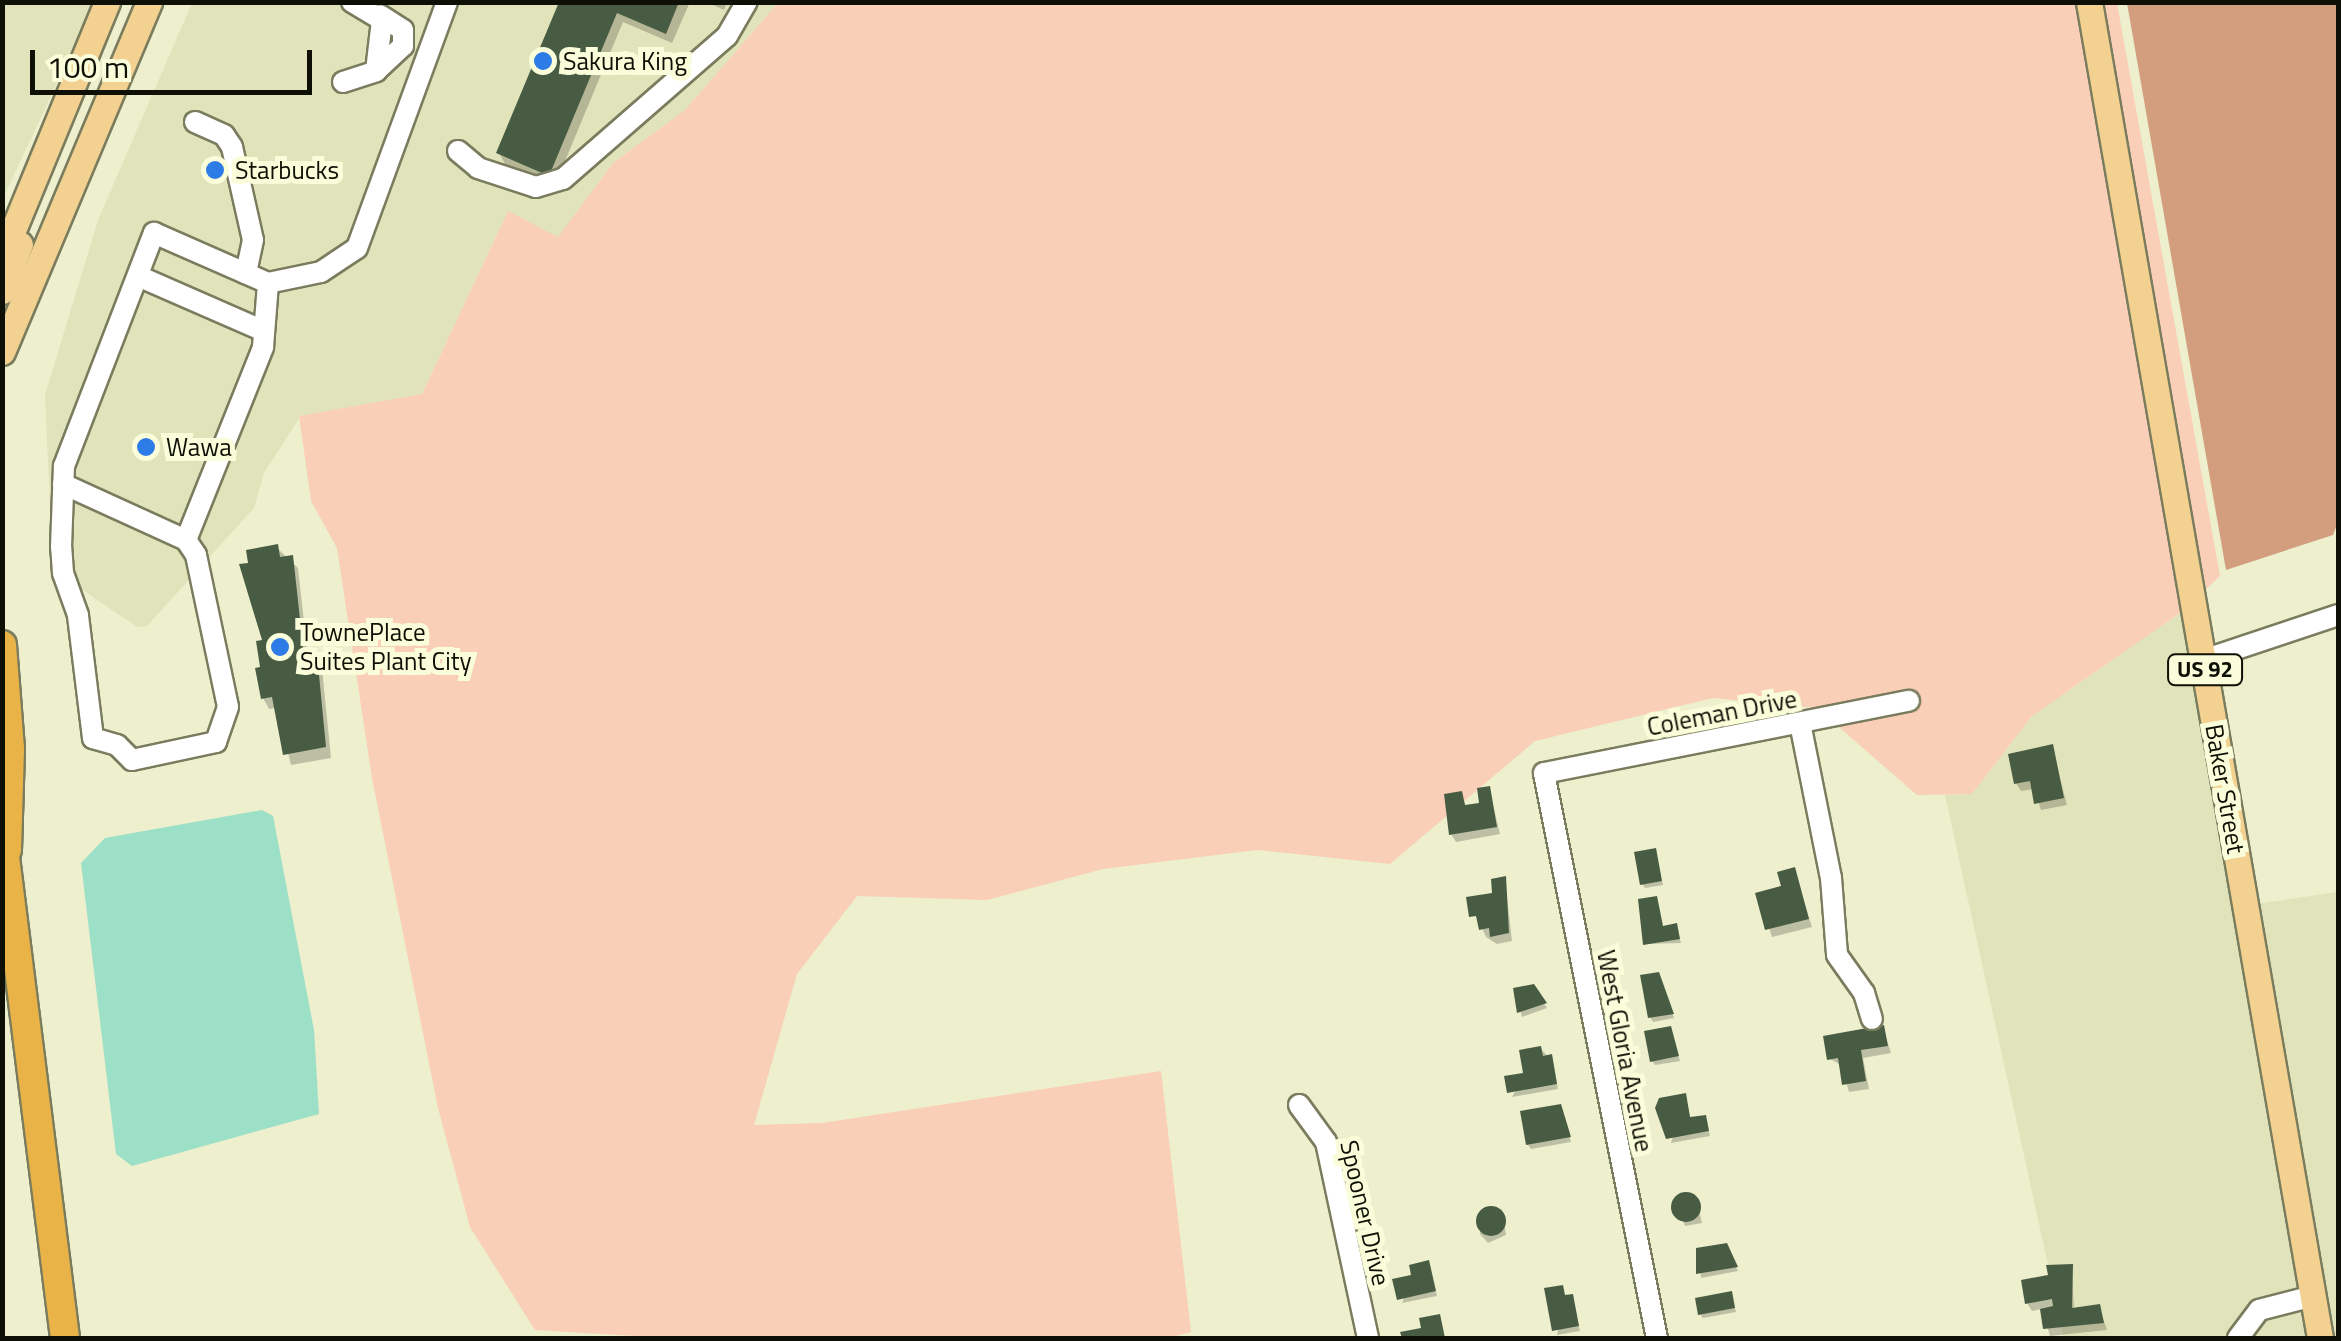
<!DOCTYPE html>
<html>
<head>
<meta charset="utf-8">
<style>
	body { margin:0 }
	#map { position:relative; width:2341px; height:1341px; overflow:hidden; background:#edefcd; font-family:"Titillium Web",sans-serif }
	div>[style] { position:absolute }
	.built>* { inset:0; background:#e1e4bb }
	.green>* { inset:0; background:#f9cfb7 }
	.forest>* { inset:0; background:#d29e7e }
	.water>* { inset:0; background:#9ce0c7 }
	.shadow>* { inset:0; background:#0003 }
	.building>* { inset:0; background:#485c44 }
	.round { border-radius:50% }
	.roads { filter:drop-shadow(2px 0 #7a7c5e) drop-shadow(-2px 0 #7a7c5e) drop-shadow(0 2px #7a7c5e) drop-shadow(0 -2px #7a7c5e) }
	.minor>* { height:20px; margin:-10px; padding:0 10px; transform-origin:10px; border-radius:10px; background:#fff }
	.major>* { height:25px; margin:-12.5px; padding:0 12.5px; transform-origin:12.5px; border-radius:12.5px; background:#f2d191 }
	.highway>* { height:28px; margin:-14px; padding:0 14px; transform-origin:14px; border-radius:14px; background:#eab347 }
	.dots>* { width:28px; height:28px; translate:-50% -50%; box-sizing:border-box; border:5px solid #fafdda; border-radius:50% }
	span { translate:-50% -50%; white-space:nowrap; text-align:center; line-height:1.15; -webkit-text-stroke:10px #fafdda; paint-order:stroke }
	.shield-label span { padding:2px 8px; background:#fafdda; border:2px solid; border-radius:8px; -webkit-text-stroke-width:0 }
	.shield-label { font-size:22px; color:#0f1005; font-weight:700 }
	.poi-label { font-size:25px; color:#0f1005 }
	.left { translate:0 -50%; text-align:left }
	.street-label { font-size:25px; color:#0f1005 }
	.frame { position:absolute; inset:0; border:5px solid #0f1005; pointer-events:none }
	.scale { position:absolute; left:30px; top:50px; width:282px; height:45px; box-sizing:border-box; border:5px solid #0f1005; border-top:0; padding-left:12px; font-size:30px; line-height:35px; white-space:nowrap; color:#0f1005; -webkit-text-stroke:8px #fafdda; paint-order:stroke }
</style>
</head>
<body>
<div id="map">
	<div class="built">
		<i style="clip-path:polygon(3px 3px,95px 3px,3px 198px)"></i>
		<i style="clip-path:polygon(192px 3px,778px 3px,685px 110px,613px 163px,558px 238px,508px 211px,422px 394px,300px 417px,264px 473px,254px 508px,147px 626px,137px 627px,53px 570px,45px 395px,98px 220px)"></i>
		<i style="clip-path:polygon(2183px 611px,2309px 1338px,2064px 1338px,1945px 795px,1972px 794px,2032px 716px)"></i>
		<i style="clip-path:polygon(2338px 892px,2338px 1338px,2332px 1338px,2256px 904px)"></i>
	</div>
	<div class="green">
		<i style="clip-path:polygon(778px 3px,2078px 3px,2183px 611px,2032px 716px,1972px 794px,1917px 795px,1817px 708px,1713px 698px,1535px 741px,1390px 864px,1257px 850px,1103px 869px,987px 900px,857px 896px,797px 974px,754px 1125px,822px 1123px,1161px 1071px,1191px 1332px,1168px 1338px,668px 1338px,535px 1330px,470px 1227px,438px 1108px,372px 778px,337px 548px,311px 501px,299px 416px,422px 394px,508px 211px,558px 237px,613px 163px,685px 110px)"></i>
		<i style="clip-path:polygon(2100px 3px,2117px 3px,2220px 576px,2202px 593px)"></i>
	</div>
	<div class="forest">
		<i style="clip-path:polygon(2127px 3px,2338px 3px,2338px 522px,2333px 535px,2226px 570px)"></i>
	</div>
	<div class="water">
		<i style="clip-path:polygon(262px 810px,273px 816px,314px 1030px,319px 1114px,132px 1166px,116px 1154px,81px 863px,105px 838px)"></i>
	</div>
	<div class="shadow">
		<i style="clip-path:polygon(562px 2px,690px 2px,672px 43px,623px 22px,555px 185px,505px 164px,499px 153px)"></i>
		<i style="clip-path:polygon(707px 2px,727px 2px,724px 10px)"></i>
		<i style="clip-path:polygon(276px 547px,298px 568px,308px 658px,315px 657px,322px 668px,331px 758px,291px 765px,277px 708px,269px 709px,263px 698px)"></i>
		<i style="clip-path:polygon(2052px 747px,2067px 805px,2041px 810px,2034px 789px,2021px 791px,2016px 783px)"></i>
		<i style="clip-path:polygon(1489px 788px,1500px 834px,1456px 842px,1451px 834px,1461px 793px,1466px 807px,1482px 805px)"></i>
		<i style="clip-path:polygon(1655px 851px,1663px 885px,1645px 888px,1642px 884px)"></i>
		<i style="clip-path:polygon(1794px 870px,1812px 927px,1772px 937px,1758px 895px,1784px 888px)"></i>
		<i style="clip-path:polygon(1505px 879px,1512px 941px,1497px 944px,1486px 937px,1469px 899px,1495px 895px)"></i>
		<i style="clip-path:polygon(1656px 899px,1663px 928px,1676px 926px,1681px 943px,1645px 944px)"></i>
		<i style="clip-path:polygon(1660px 979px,1674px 1018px,1653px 1022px,1650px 1017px)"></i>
		<i style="clip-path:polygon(1533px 987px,1547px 1008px,1522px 1017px,1515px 990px)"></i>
		<i style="clip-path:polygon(1883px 1028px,1891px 1053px,1863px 1058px,1869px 1089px,1849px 1092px,1841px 1065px,1830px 1059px)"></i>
		<i style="clip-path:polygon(1672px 1034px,1680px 1061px,1655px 1065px,1652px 1061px)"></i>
		<i style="clip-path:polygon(1540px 1048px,1553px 1062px,1558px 1089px,1512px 1097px)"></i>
		<i style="clip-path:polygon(1685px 1096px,1691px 1120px,1707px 1122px,1710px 1136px,1671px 1143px)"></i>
		<i style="clip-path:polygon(1562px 1112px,1571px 1142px,1531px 1149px,1528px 1145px)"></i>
		<i style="clip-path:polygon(1695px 1194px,1702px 1223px,1685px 1226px,1674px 1198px)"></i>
		<i style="clip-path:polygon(1502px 1209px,1506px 1235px,1488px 1243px,1480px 1234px,1481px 1213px)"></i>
		<i style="clip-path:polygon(1725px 1246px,1738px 1271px,1701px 1278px,1699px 1253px)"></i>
		<i style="clip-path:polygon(2072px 1266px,2074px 1311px,2099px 1307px,2107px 1330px,2050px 1336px,2042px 1309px,2032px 1311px,2027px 1303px)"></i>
		<i style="clip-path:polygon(1430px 1268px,1437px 1296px,1402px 1303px,1414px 1277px)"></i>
		<i style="clip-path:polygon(1731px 1294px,1736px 1312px,1703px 1318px,1700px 1314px)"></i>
		<i style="clip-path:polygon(1572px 1297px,1580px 1331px,1557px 1335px,1565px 1298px)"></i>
	</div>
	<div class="building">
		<i style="clip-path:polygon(559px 2px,679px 2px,666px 34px,617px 13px,549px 176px,496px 153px)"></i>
		<i style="clip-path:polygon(278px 544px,280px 557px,293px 555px,304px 656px,317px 654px,326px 747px,283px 755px,272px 697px,261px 699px,255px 668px,260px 667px,256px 641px,262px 640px,239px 564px,248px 563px,246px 550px)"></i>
		<i style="clip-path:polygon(2053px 744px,2064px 798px,2034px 804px,2030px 781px,2014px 784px,2008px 754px)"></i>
		<i style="clip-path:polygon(1490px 786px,1497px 827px,1449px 835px,1444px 794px,1462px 791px,1465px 805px,1479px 803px,1477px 788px)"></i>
		<i style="clip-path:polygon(1656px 848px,1662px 881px,1640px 885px,1634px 852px)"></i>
		<i style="clip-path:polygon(1795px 867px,1809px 919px,1765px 930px,1755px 893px,1781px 886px,1777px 872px)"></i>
		<i style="clip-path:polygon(1506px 876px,1509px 933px,1490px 937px,1489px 928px,1479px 930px,1476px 916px,1469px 917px,1466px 897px,1492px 893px,1491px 879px)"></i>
		<i style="clip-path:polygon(1657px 896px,1663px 926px,1677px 923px,1680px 939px,1643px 945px,1638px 899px)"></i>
		<i style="clip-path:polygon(1659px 972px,1674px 1014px,1648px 1018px,1640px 975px)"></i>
		<i style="clip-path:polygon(1534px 984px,1547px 1003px,1517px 1013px,1513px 988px)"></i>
		<i style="clip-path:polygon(1884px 1025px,1888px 1046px,1861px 1050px,1866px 1081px,1842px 1085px,1838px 1058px,1827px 1060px,1823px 1036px)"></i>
		<i style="clip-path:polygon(1671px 1026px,1679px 1056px,1650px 1062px,1644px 1031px)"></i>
		<i style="clip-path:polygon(1541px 1046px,1543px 1056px,1552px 1054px,1557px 1084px,1507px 1093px,1504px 1076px,1523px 1073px,1519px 1050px)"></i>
		<i style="clip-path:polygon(1686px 1093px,1690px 1117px,1706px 1115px,1709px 1131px,1666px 1139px,1655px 1108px,1659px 1098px)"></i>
		<i style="clip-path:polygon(1561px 1104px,1571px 1137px,1526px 1145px,1520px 1111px)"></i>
		<i class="round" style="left:1671px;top:1192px;width:30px;height:30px"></i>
		<i class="round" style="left:1476px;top:1206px;width:30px;height:30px"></i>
		<i style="clip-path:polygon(1727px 1243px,1738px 1267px,1696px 1274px,1696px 1248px)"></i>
		<i style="clip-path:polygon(1429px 1260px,1436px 1291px,1397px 1300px,1392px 1279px,1411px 1275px,1409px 1265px)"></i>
		<i style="clip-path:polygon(2073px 1264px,2072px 1308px,2100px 1304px,2104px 1323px,2043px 1329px,2040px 1309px,2053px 1306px,2052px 1299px,2025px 1304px,2021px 1280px,2048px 1275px,2046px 1265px)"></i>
		<i style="clip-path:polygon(1563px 1285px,1565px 1295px,1573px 1294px,1579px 1326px,1552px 1331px,1544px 1288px)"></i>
		<i style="clip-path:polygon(1732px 1291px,1735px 1308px,1698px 1315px,1695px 1298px)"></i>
		<i style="clip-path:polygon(1440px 1314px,1445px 1338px,1402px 1338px,1400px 1332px,1421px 1328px,1419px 1318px)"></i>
	</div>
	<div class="roads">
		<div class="minor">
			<i style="left:376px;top:71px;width:37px;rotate:-43deg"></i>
			<i style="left:403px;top:46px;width:16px;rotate:-90deg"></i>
			<i style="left:403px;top:30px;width:27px;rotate:-147deg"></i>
			<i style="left:343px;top:82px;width:35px;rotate:-18deg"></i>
			<i style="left:376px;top:71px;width:51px;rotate:-83.3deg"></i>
			<i style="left:382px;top:20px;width:35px;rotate:-149deg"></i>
			<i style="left:195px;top:122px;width:32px;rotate:24deg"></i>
			<i style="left:224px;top:135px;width:14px;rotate:56deg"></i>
			<i style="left:232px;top:147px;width:95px;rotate:77.3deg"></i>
			<i style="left:253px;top:240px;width:34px;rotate:102deg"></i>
			<i style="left:458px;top:151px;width:26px;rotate:40deg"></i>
			<i style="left:478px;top:168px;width:61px;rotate:18.1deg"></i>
			<i style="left:536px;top:187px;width:28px;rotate:-17deg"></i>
			<i style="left:563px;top:179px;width:218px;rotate:-41.1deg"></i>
			<i style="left:727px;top:36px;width:39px;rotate:-60deg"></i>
			<i style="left:138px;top:276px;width:137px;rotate:23.6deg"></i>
			<i style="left:63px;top:484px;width:135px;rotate:24.5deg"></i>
			<i style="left:186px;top:540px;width:18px;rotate:56deg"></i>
			<i style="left:196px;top:555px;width:155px;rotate:78.1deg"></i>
			<i style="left:228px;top:707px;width:37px;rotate:109deg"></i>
			<i style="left:216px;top:742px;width:86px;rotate:167.9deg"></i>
			<i style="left:132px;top:760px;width:21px;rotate:-135deg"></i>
			<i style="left:117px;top:745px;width:25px;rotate:-164deg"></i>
			<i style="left:93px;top:738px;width:124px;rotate:-97deg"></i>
			<i style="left:78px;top:615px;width:45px;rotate:-109.7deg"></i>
			<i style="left:63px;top:573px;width:26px;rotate:-94deg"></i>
			<i style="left:61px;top:547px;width:81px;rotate:-87.9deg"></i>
			<i style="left:64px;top:466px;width:250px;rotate:-68.9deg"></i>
			<i style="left:154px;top:233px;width:124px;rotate:23.7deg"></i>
			<i style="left:268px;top:283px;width:54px;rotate:-11.7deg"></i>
			<i style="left:321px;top:272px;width:43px;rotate:-33.7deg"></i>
			<i style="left:357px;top:248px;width:262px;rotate:-69.9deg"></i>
			<i style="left:186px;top:540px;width:208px;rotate:-68.2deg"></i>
			<i style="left:263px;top:347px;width:64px;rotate:-85.5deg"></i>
			<i style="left:2203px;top:660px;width:142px;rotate:-18.4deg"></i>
			<i style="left:1800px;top:723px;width:158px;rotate:78.7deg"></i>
			<i style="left:1831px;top:878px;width:77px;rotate:85.5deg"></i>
			<i style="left:1837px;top:955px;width:47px;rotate:54.6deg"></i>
			<i style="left:1864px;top:993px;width:27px;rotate:73deg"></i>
			<i style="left:1299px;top:1105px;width:46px;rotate:53.9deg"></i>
			<i style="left:1326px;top:1142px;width:200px;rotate:77.9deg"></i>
			<i style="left:1657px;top:1338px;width:576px;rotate:-101.31deg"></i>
			<i style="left:1544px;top:773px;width:372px;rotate:-11.2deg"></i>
			<i style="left:2238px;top:1338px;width:35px;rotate:-53deg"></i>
			<i style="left:2259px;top:1310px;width:56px;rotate:-14.5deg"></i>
		</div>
		<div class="major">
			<i style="left:2089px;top:2px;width:1356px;rotate:80.19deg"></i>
			<i style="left:2px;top:257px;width:276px;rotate:-67.6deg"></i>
			<i style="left:2px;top:291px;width:50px;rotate:-69deg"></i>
			<i style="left:2px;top:352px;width:380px;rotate:-67.2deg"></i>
		</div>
		<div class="highway">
			<i style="left:2px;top:645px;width:104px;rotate:85.6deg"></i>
			<i style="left:10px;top:749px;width:101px;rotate:91.7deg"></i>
			<i style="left:2px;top:833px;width:509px;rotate:82.89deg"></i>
		</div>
	</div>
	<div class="dots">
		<i style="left:543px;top:61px;background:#2d7be7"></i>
		<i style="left:215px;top:170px;background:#2d7be7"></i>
		<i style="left:146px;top:447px;background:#2d7be7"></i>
		<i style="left:280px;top:647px;background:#2d7be7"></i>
	</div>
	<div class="shield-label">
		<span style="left:2205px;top:670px">US 92</span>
	</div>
	<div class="poi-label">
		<span class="left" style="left:563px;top:61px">Sakura King</span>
		<span class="left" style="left:235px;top:170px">Starbucks</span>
		<span class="left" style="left:166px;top:447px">Wawa</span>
		<span class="left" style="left:300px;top:647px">TownePlace<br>Suites Plant City</span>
	</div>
	<div class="street-label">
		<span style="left:1722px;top:713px;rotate:-11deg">Coleman Drive</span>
		<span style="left:2225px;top:789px;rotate:80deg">Baker Street</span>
		<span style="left:1625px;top:1051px;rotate:79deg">West Gloria Avenue</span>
		<span style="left:1365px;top:1213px;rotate:77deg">Spooner Drive</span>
	</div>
	<div class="frame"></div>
	<div class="scale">100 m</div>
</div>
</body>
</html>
